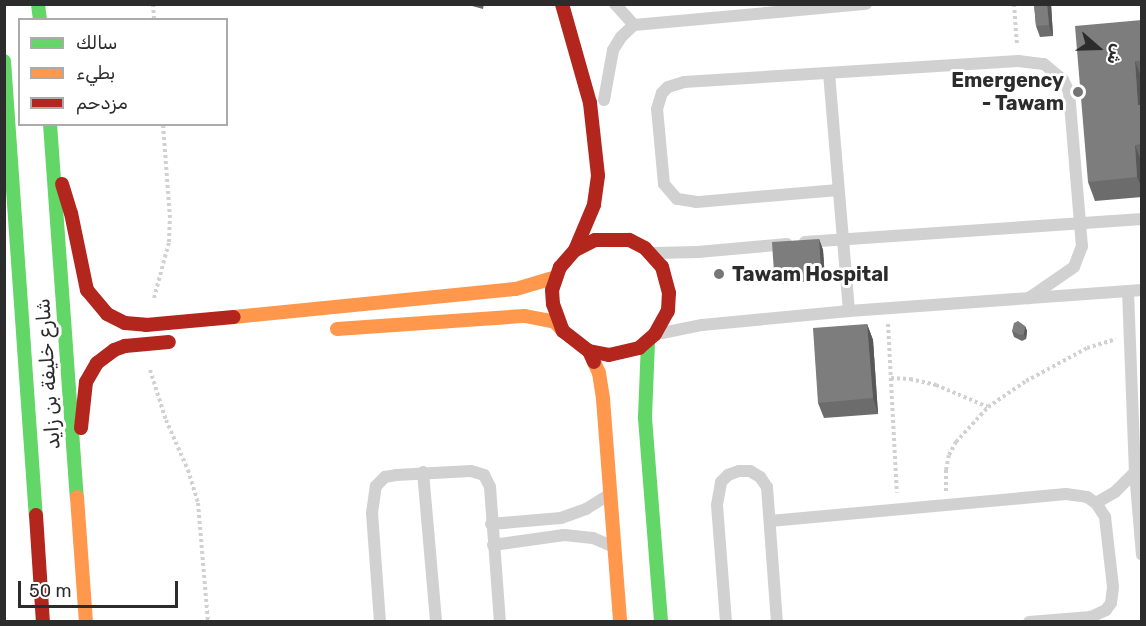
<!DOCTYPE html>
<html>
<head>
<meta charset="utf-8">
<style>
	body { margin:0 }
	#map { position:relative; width:1146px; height:626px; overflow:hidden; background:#fff; font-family:Rubik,Cairo,sans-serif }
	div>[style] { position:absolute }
	.path>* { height:4px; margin-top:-2px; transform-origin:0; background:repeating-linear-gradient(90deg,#d1d1d1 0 3px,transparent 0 6px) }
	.lane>* { height:12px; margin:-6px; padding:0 6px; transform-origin:6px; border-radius:6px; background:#d1d1d1 }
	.fast>* { height:14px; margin:-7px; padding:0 7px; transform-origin:7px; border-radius:7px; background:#63d668 }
	.slow>* { height:14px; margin:-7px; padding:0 7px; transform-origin:7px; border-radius:7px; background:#ff974d }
	.jam>* { height:14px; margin:-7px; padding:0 7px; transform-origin:7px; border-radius:7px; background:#b3261e }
	.wall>* { inset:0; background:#6c6c6c }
	.shaded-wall>* { inset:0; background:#585858 }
	.building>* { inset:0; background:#7d7d7d }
	.dots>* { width:16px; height:16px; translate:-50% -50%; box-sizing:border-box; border:3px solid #fff; border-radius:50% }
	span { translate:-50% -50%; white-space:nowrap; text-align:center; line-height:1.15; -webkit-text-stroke:6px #fff; paint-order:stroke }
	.poi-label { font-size:20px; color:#2c2c2c; font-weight:700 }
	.right { translate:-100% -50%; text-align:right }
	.left { translate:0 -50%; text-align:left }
	.street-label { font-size:20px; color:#2c2c2c }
	.frame { position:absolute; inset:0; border:6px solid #2c2c2c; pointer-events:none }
	.legend { position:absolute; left:18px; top:18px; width:210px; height:108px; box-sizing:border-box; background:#fff; border:2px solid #ababab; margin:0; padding:8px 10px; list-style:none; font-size:18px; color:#2c2c2c }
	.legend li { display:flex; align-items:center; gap:12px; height:30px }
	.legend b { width:30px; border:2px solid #ababab }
	.north { position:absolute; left:1068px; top:18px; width:60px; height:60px; -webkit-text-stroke:4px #fff; paint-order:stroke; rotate:110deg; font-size:16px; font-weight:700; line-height:24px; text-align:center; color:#2c2c2c }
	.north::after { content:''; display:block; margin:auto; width:21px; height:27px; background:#2c2c2c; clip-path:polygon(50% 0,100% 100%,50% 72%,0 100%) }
	.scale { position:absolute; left:18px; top:581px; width:160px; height:27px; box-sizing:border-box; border:3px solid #2c2c2c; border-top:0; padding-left:8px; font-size:18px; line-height:21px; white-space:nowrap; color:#2c2c2c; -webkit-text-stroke:4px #fff; paint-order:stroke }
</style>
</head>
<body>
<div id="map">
	<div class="path">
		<i style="left:153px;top:4px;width:16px;rotate:86deg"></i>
		<i style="left:1014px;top:4px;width:41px;rotate:85.8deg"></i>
		<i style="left:154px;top:298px;width:58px;rotate:-75deg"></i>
		<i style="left:169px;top:242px;width:24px;rotate:-88deg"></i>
		<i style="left:170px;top:218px;width:94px;rotate:-94.3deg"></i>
		<i style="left:888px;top:324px;width:169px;rotate:87deg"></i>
		<i style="left:150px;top:370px;width:52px;rotate:72.3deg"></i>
		<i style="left:166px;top:420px;width:55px;rotate:66.3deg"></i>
		<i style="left:188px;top:470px;width:34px;rotate:73deg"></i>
		<i style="left:198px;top:503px;width:119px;rotate:85.2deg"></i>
		<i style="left:891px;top:378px;width:19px;rotate:3deg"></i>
		<i style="left:910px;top:379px;width:27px;rotate:13deg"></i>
		<i style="left:936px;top:385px;width:56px;rotate:22.9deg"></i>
		<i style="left:946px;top:491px;width:21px;rotate:-90deg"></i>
		<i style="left:946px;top:470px;width:15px;rotate:-79deg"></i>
		<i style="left:949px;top:455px;width:15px;rotate:-62deg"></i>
		<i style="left:956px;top:442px;width:47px;rotate:-47.6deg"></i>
		<i style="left:988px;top:407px;width:46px;rotate:-34.4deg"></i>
		<i style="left:1026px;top:381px;width:69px;rotate:-28.4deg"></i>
		<i style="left:1087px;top:348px;width:30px;rotate:-17deg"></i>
	</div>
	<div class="lane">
		<i style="left:615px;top:4px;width:28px;rotate:48deg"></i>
		<i style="left:829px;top:73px;width:239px;rotate:85.2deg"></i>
		<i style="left:604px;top:100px;width:51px;rotate:-79.8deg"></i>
		<i style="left:613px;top:50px;width:15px;rotate:-58deg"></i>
		<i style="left:621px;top:37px;width:18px;rotate:-43deg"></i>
		<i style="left:634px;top:25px;width:233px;rotate:-5.2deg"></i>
		<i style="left:838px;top:190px;width:142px;rotate:175.1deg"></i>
		<i style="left:697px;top:202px;width:20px;rotate:-171deg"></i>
		<i style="left:677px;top:199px;width:20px;rotate:-131deg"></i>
		<i style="left:664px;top:184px;width:75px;rotate:-95.3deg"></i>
		<i style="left:657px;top:109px;width:17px;rotate:-73deg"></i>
		<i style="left:662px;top:93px;width:8px;rotate:-45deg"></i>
		<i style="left:668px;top:87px;width:17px;rotate:-17deg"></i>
		<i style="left:684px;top:82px;width:335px;rotate:-3.6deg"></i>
		<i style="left:1018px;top:61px;width:26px;rotate:7deg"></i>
		<i style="left:1044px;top:64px;width:25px;rotate:40deg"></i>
		<i style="left:1063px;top:80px;width:13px;rotate:63deg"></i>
		<i style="left:1069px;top:92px;width:155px;rotate:85.2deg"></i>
		<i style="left:1082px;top:246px;width:22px;rotate:111deg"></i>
		<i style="left:1074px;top:267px;width:55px;rotate:145.4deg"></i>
		<i style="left:805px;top:242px;width:338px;rotate:-3.9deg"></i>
		<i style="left:655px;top:253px;width:43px;rotate:-1.3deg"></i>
		<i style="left:698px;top:252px;width:89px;rotate:-5.1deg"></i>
		<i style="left:1128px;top:291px;width:181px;rotate:87.8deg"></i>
		<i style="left:1135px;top:472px;width:83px;rotate:85.2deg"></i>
		<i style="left:662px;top:333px;width:41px;rotate:-11.3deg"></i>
		<i style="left:702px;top:325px;width:148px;rotate:-5.4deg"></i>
		<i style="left:849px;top:311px;width:294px;rotate:-4.1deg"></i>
		<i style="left:423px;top:472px;width:151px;rotate:85deg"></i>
		<i style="left:1096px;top:503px;width:22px;rotate:-30deg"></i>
		<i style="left:1115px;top:492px;width:28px;rotate:-45deg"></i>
		<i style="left:770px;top:521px;width:297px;rotate:-5.2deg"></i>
		<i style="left:1066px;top:494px;width:21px;rotate:8deg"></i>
		<i style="left:1087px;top:497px;width:11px;rotate:34deg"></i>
		<i style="left:1096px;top:503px;width:17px;rotate:57deg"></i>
		<i style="left:1105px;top:517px;width:70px;rotate:83.5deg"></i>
		<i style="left:1113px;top:587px;width:16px;rotate:97deg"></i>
		<i style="left:1111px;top:603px;width:9px;rotate:126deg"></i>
		<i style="left:1106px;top:610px;width:17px;rotate:155deg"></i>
		<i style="left:1091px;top:617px;width:62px;rotate:175.4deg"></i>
		<i style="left:491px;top:524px;width:70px;rotate:-4.9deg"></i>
		<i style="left:561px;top:518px;width:27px;rotate:-20deg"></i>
		<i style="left:586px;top:509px;width:26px;rotate:-32deg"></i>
		<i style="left:493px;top:545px;width:72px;rotate:-8deg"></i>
		<i style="left:564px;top:535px;width:29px;rotate:6deg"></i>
		<i style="left:593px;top:538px;width:21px;rotate:23deg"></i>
		<i style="left:380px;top:622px;width:109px;rotate:-94.2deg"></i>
		<i style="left:372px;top:513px;width:27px;rotate:-82deg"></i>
		<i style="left:376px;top:486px;width:13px;rotate:-45deg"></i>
		<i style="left:385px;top:477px;width:11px;rotate:-10deg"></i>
		<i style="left:396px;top:475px;width:75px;rotate:-3.1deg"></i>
		<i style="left:471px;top:471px;width:14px;rotate:17deg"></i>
		<i style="left:484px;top:475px;width:13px;rotate:63deg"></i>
		<i style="left:490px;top:487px;width:135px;rotate:85.8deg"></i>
		<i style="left:726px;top:622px;width:117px;rotate:-94.4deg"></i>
		<i style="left:717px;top:505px;width:23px;rotate:-80deg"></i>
		<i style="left:721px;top:482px;width:10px;rotate:-45deg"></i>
		<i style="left:728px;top:475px;width:12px;rotate:-20deg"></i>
		<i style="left:739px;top:471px;width:11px"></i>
		<i style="left:750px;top:471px;width:12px;rotate:31deg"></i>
		<i style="left:760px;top:477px;width:12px;rotate:55deg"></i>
		<i style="left:767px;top:487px;width:135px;rotate:85.8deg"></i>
	</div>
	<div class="fast">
		<i style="left:38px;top:4px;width:16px;rotate:83deg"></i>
		<i style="left:4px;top:61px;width:455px;rotate:86deg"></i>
		<i style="left:50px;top:124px;width:374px;rotate:85.9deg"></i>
		<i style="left:648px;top:342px;width:76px;rotate:92.3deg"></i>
		<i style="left:645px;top:418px;width:205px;rotate:85.5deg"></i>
	</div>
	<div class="slow">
		<i style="left:234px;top:317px;width:283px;rotate:-5.7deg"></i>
		<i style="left:516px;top:289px;width:42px;rotate:-16.7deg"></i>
		<i style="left:337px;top:329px;width:188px;rotate:-4deg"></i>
		<i style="left:525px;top:316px;width:31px;rotate:11deg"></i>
		<i style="left:555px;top:322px;width:12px;rotate:48deg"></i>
		<i style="left:594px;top:362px;width:12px;rotate:66deg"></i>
		<i style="left:599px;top:373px;width:26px;rotate:81deg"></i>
		<i style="left:603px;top:399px;width:224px;rotate:85.6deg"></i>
		<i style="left:77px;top:497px;width:125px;rotate:85.9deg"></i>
	</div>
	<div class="jam">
		<i style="left:562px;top:4px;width:103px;rotate:74.2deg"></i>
		<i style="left:590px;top:103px;width:73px;rotate:83.7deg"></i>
		<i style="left:598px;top:176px;width:29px;rotate:98deg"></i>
		<i style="left:594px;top:205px;width:49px;rotate:112.9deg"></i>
		<i style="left:62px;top:184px;width:30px;rotate:73deg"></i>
		<i style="left:71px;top:213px;width:79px;rotate:78.3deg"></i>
		<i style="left:87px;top:290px;width:31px;rotate:50deg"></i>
		<i style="left:107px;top:314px;width:20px;rotate:27deg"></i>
		<i style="left:125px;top:323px;width:21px;rotate:5deg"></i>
		<i style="left:146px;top:325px;width:88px;rotate:-5.2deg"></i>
		<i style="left:589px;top:351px;width:20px;rotate:11deg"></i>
		<i style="left:609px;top:355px;width:31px;rotate:-13deg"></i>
		<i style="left:639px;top:348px;width:21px;rotate:-41deg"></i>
		<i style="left:655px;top:334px;width:26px;rotate:-61deg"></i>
		<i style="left:668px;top:311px;width:18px;rotate:-87deg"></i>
		<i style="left:669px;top:293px;width:27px;rotate:-105deg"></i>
		<i style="left:662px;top:267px;width:25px;rotate:-132deg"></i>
		<i style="left:645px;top:248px;width:18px;rotate:-153deg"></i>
		<i style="left:629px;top:240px;width:34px;rotate:180deg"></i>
		<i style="left:595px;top:240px;width:22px;rotate:153deg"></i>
		<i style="left:575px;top:250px;width:23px;rotate:131deg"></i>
		<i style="left:560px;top:267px;width:24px;rotate:109deg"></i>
		<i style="left:552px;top:290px;width:14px;rotate:86deg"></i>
		<i style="left:553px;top:304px;width:29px;rotate:70deg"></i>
		<i style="left:563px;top:331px;width:33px;rotate:38deg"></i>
		<i style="left:589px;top:351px;width:12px;rotate:66deg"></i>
		<i style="left:81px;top:428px;width:46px;rotate:-83.8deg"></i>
		<i style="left:86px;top:382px;width:22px;rotate:-60deg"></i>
		<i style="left:97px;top:363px;width:21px;rotate:-37deg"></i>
		<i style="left:114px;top:350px;width:12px;rotate:-20deg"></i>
		<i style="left:125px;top:346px;width:44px;rotate:-5.2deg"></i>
		<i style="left:36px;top:515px;width:107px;rotate:86.3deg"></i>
	</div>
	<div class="wall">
		<i style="clip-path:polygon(465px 4px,484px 4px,483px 9px)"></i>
		<i style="clip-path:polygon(1034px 4px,1051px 4px,1053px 36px,1040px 37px,1036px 26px)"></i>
		<i style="clip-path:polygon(1142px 20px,1142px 197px,1095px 201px,1088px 182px)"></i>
		<i style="clip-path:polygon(819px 239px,823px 250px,825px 280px,778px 284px,774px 273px)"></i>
		<i style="clip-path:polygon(867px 324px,873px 340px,878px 414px,824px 418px,818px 403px)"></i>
		<i style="clip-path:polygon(1025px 326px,1027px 331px,1026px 339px,1022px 341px,1014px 337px,1012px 331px)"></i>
	</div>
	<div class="shaded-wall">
		<i style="clip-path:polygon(1047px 4px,1051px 4px,1053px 36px,1049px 25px)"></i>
		<i style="clip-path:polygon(1135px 61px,1142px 79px,1142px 114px,1138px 105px)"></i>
		<i style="clip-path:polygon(1135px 145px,1142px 163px,1142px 189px,1137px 177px)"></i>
		<i style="clip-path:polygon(819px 239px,823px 250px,825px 280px,821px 269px)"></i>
		<i style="clip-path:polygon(867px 324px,873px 340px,878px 414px,873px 398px)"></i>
		<i style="clip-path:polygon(1025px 326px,1027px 331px,1026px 339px,1024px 334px)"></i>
	</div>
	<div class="building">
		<i style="clip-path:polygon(1034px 4px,1047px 4px,1049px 25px,1036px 26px)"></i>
		<i style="clip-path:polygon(1142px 20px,1142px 61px,1135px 61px,1138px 105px,1142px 105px,1142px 144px,1135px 145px,1137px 177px,1088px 182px,1075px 26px)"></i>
		<i style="clip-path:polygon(819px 239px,821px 269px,774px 273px,772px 242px)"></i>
		<i style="clip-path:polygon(1018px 321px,1025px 326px,1024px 334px,1020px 335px,1012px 331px,1014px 323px)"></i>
		<i style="clip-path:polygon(867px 324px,873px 398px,818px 403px,813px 328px)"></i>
	</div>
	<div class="dots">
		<i style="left:1078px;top:92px;background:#767676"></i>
		<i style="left:719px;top:274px;background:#767676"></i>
	</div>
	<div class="poi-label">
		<span class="right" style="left:1064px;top:92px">Emergency<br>- Tawam</span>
		<span class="left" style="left:732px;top:274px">Tawam Hospital</span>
	</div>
	<div class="street-label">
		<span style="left:48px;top:374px;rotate:-94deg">شارع خليفة بن زايد</span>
	</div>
	<div class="frame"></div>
	<ul class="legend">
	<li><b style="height:8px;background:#63d668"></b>سالك</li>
	<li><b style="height:8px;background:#ff974d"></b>بطيء</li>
	<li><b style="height:8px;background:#b3261e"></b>مزدحم</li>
	</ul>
	<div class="north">ش</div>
	<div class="scale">50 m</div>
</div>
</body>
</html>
